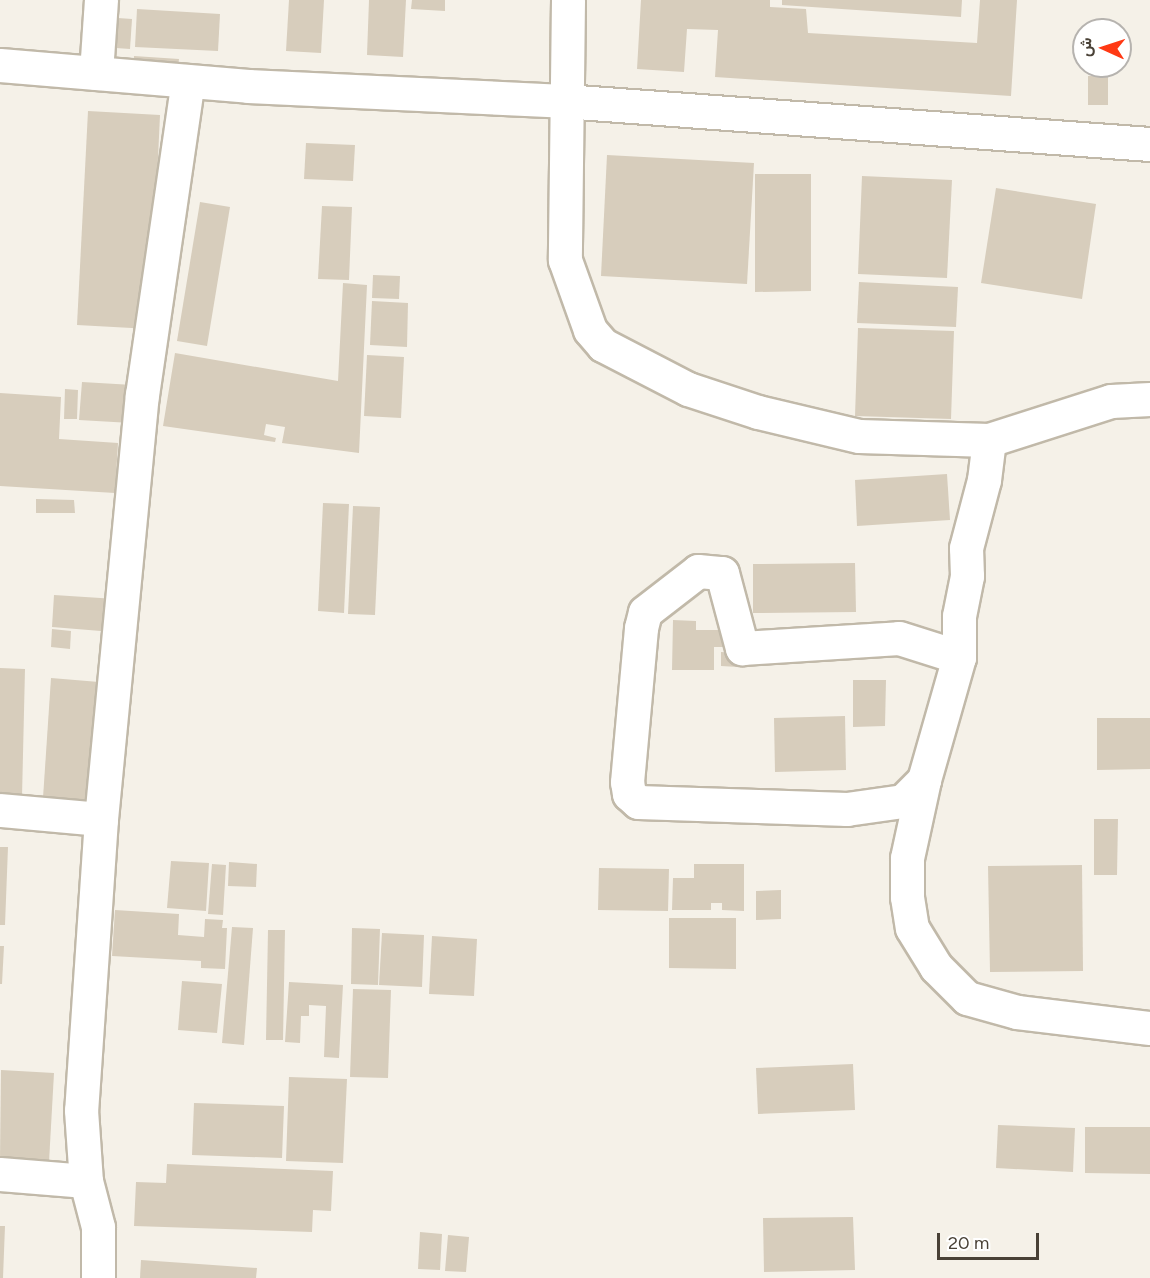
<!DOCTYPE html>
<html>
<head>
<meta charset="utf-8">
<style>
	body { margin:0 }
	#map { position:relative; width:1150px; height:1278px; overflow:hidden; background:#f5f1e8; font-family:Figtree,Vazirmatn,sans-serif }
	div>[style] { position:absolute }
	.building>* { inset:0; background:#d7cdbc }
	.roads { filter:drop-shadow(2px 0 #c1b9a9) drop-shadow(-2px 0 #c1b9a9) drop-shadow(0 2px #c1b9a9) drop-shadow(0 -2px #c1b9a9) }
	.minor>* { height:33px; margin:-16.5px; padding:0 16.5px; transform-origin:16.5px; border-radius:16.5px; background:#fff }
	span { translate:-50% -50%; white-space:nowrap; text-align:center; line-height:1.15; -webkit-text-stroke:6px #fff; paint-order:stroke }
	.north { position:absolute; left:1072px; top:18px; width:60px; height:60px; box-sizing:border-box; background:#fff; border:2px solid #b6b3af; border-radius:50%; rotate:273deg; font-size:16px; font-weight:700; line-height:24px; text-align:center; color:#494136 }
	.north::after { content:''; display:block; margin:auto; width:21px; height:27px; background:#ff3914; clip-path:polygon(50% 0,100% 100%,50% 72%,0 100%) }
	.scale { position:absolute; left:937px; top:1233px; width:102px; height:27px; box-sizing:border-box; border:3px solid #494136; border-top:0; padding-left:8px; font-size:18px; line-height:21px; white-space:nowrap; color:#494136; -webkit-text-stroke:4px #fff; paint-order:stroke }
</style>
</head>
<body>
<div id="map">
	<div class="building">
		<i style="clip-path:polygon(289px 0,324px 0,321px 53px,286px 51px)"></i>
		<i style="clip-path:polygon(369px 0,406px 0,403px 57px,367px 55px)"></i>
		<i style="clip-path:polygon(412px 0,445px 0,445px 11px,411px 9px)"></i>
		<i style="clip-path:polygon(641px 0,770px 0,770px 7px,806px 9px,808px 33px,977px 43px,980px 0,1017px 0,1011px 96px,715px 77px,718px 30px,687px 29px,684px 72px,637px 69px)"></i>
		<i style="clip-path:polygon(782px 0,962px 0,961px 17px,782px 5px)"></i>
		<i style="clip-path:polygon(137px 9px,220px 14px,218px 51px,135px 47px)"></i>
		<i style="clip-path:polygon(118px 18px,132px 19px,130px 49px,116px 48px)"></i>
		<i style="clip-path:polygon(134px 56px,179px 59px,177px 76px,133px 74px)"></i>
		<i style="clip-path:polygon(1088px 76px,1108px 76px,1108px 105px,1088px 105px)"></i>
		<i style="clip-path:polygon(88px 111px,160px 115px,150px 329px,77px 325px)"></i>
		<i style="clip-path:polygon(306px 143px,355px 145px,353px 181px,304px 179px)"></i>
		<i style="clip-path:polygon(607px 155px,754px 163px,747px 284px,601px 276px)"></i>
		<i style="clip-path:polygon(755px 174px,811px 174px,811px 291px,755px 292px)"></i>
		<i style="clip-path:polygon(862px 176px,952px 180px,947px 278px,858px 274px)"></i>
		<i style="clip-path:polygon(996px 188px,1096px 204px,1082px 299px,981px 283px)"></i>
		<i style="clip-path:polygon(200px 202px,230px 207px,207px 346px,177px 341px)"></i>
		<i style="clip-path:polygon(322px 206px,352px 207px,349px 280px,318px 279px)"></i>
		<i style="clip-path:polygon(373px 275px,400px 276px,399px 299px,372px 298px)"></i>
		<i style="clip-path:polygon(859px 282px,958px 287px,956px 327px,857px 323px)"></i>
		<i style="clip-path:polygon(343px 283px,367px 285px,359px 453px,282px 443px,285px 427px,266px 424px,264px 435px,276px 438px,275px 442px,163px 426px,175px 353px,338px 381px)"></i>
		<i style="clip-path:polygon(372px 301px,408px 303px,407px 347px,370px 345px)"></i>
		<i style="clip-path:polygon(858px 328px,954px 331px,951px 419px,855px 416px)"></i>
		<i style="clip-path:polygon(367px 355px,404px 357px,401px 418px,364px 416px)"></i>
		<i style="clip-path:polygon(82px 382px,133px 385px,131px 423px,79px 420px)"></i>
		<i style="clip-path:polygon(65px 389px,78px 390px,77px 419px,64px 419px)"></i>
		<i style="clip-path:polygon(0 393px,61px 397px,59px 439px,118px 443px,115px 493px,0 486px)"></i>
		<i style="clip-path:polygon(947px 474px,950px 520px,857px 526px,855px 480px)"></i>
		<i style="clip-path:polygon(36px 499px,74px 500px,75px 513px,36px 513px)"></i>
		<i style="clip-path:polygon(323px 503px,349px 504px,344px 613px,318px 611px)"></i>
		<i style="clip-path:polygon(353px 506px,380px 507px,375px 615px,348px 614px)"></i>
		<i style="clip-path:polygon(855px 563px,856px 612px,753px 613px,753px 564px)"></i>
		<i style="clip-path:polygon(54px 595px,116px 599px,113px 632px,52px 627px)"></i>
		<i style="clip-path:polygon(673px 620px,696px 621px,696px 630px,733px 630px,727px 647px,714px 647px,714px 670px,672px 670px)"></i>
		<i style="clip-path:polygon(52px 629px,71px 631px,70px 649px,51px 647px)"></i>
		<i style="clip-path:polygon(721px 652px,738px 653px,738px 667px,721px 666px)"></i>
		<i style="clip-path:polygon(0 668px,25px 669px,22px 797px,0 796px)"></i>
		<i style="clip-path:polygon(51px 678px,99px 682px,89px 802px,43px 798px)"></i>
		<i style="clip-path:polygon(853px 680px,886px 680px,885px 726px,853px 727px)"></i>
		<i style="clip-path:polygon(845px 716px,846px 770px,775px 772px,774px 718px)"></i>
		<i style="clip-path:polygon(1097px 718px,1150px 718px,1150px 769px,1097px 770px)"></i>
		<i style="clip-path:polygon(1094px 819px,1118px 819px,1117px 875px,1094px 875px)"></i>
		<i style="clip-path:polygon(0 847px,8px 847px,5px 925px,0 925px)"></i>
		<i style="clip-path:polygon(171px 861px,209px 863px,206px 911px,167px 908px)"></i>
		<i style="clip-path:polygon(229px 862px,257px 864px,256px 887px,228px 886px)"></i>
		<i style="clip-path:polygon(212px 864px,226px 865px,223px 915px,208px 914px)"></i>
		<i style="clip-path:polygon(694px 864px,744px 864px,744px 911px,722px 910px,722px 903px,711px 903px,711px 910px,672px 910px,673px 878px,694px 878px)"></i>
		<i style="clip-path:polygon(1082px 865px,1083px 971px,990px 972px,988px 866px)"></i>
		<i style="clip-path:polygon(599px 868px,669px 869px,668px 911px,598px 910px)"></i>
		<i style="clip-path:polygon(781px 890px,781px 919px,756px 920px,756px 891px)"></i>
		<i style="clip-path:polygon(115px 910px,179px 914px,178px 935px,204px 937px,205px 919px,223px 920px,222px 928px,227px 928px,225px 969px,201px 968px,201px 961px,112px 956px)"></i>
		<i style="clip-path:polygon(669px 918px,736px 918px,736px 969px,669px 968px)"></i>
		<i style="clip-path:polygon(232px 927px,253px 928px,244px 1045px,222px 1043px)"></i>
		<i style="clip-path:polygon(352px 928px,380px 929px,378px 985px,351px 984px)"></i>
		<i style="clip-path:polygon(268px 930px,285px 930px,283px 1040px,266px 1040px)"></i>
		<i style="clip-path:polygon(382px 933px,424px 935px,422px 987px,379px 985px)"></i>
		<i style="clip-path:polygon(432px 936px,477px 939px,474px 996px,429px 994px)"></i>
		<i style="clip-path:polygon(0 946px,4px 946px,2px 984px,0 984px)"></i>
		<i style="clip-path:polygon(182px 981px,222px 984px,217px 1033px,178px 1030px)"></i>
		<i style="clip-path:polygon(289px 982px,343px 985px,339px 1058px,324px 1057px,326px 1006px,309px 1005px,309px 1016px,301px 1016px,300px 1043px,285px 1042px)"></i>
		<i style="clip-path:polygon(353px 989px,391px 990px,388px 1078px,350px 1077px)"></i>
		<i style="clip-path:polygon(853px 1064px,855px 1110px,758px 1114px,756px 1068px)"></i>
		<i style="clip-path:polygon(1px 1070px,54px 1073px,49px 1162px,0 1159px)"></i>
		<i style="clip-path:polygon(289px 1077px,347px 1079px,343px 1163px,286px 1161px)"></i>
		<i style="clip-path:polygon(194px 1103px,284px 1106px,282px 1158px,192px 1155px)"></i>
		<i style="clip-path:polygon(998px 1125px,1075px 1128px,1073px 1172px,996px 1168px)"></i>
		<i style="clip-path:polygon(1085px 1127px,1150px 1127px,1150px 1174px,1085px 1173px)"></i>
		<i style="clip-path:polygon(167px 1164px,333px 1171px,331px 1211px,313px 1210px,312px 1232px,134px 1226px,136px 1182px,166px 1183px)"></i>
		<i style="clip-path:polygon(853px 1217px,855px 1270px,764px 1272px,763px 1218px)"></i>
		<i style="clip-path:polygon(0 1226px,5px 1226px,3px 1278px,0 1278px)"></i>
		<i style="clip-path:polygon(420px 1232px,442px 1234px,440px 1270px,418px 1269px)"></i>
		<i style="clip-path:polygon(448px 1235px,469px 1237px,466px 1272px,445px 1271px)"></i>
		<i style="clip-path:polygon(141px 1260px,257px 1268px,256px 1278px,140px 1278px)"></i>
	</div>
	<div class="roads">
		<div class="minor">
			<i style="left:568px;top:0;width:260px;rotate:90.7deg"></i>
			<i style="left:565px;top:260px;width:74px;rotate:70.3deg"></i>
			<i style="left:590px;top:330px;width:20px;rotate:49deg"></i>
			<i style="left:603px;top:345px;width:96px;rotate:27.4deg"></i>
			<i style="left:688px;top:389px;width:74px;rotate:18.2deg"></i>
			<i style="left:758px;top:412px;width:104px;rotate:13.4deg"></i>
			<i style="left:859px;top:436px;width:130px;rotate:1.8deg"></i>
			<i style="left:989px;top:440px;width:128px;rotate:-17.7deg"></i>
			<i style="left:1111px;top:401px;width:39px;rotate:-3deg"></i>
			<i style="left:0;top:65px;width:249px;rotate:4.8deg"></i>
			<i style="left:248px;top:86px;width:316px;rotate:2.7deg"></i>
			<i style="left:564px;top:101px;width:588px;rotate:4.2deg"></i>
			<i style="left:96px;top:73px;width:73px;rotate:-86.1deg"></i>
			<i style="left:959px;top:657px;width:128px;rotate:105.9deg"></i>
			<i style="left:924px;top:780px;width:30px;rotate:135deg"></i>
			<i style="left:903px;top:801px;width:57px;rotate:171.9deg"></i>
			<i style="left:847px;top:809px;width:209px;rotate:-178.1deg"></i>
			<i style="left:638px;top:802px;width:12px;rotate:-138deg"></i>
			<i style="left:629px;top:794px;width:12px;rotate:-99deg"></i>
			<i style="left:627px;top:782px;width:155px;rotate:-84.8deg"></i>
			<i style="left:641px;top:628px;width:16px;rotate:-76deg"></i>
			<i style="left:645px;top:612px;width:67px;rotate:-37.7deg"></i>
			<i style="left:698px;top:571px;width:24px;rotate:5deg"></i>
			<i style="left:722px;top:573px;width:78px;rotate:75.1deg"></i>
			<i style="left:742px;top:648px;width:157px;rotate:-3.6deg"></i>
			<i style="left:899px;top:638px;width:63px;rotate:17.6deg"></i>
			<i style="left:959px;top:657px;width:41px;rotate:-90deg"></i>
			<i style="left:959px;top:616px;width:41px;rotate:-78.7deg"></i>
			<i style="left:967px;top:576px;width:28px;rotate:-92deg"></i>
			<i style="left:966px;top:548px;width:70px;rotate:-75.2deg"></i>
			<i style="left:984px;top:480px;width:40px;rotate:-82.9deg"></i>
			<i style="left:924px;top:780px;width:80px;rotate:102.3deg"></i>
			<i style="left:907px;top:858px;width:39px;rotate:90deg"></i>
			<i style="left:907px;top:897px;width:31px;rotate:81deg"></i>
			<i style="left:912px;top:928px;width:46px;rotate:58.4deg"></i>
			<i style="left:936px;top:967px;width:44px;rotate:45deg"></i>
			<i style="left:967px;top:998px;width:52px;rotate:15.6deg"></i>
			<i style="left:1017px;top:1012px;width:134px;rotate:6.9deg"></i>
			<i style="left:0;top:810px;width:101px;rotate:5.1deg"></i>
			<i style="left:101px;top:819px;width:292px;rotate:93.9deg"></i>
			<i style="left:81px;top:1110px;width:71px;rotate:86deg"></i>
			<i style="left:101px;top:819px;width:426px;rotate:-84.5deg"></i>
			<i style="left:142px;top:395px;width:317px;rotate:-81.7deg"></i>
			<i style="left:0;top:1174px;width:86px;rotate:4.7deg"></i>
			<i style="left:86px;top:1181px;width:48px;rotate:75.4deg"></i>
			<i style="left:98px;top:1227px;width:51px;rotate:90deg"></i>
		</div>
	</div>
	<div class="north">ش</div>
	<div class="scale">20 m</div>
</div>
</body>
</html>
